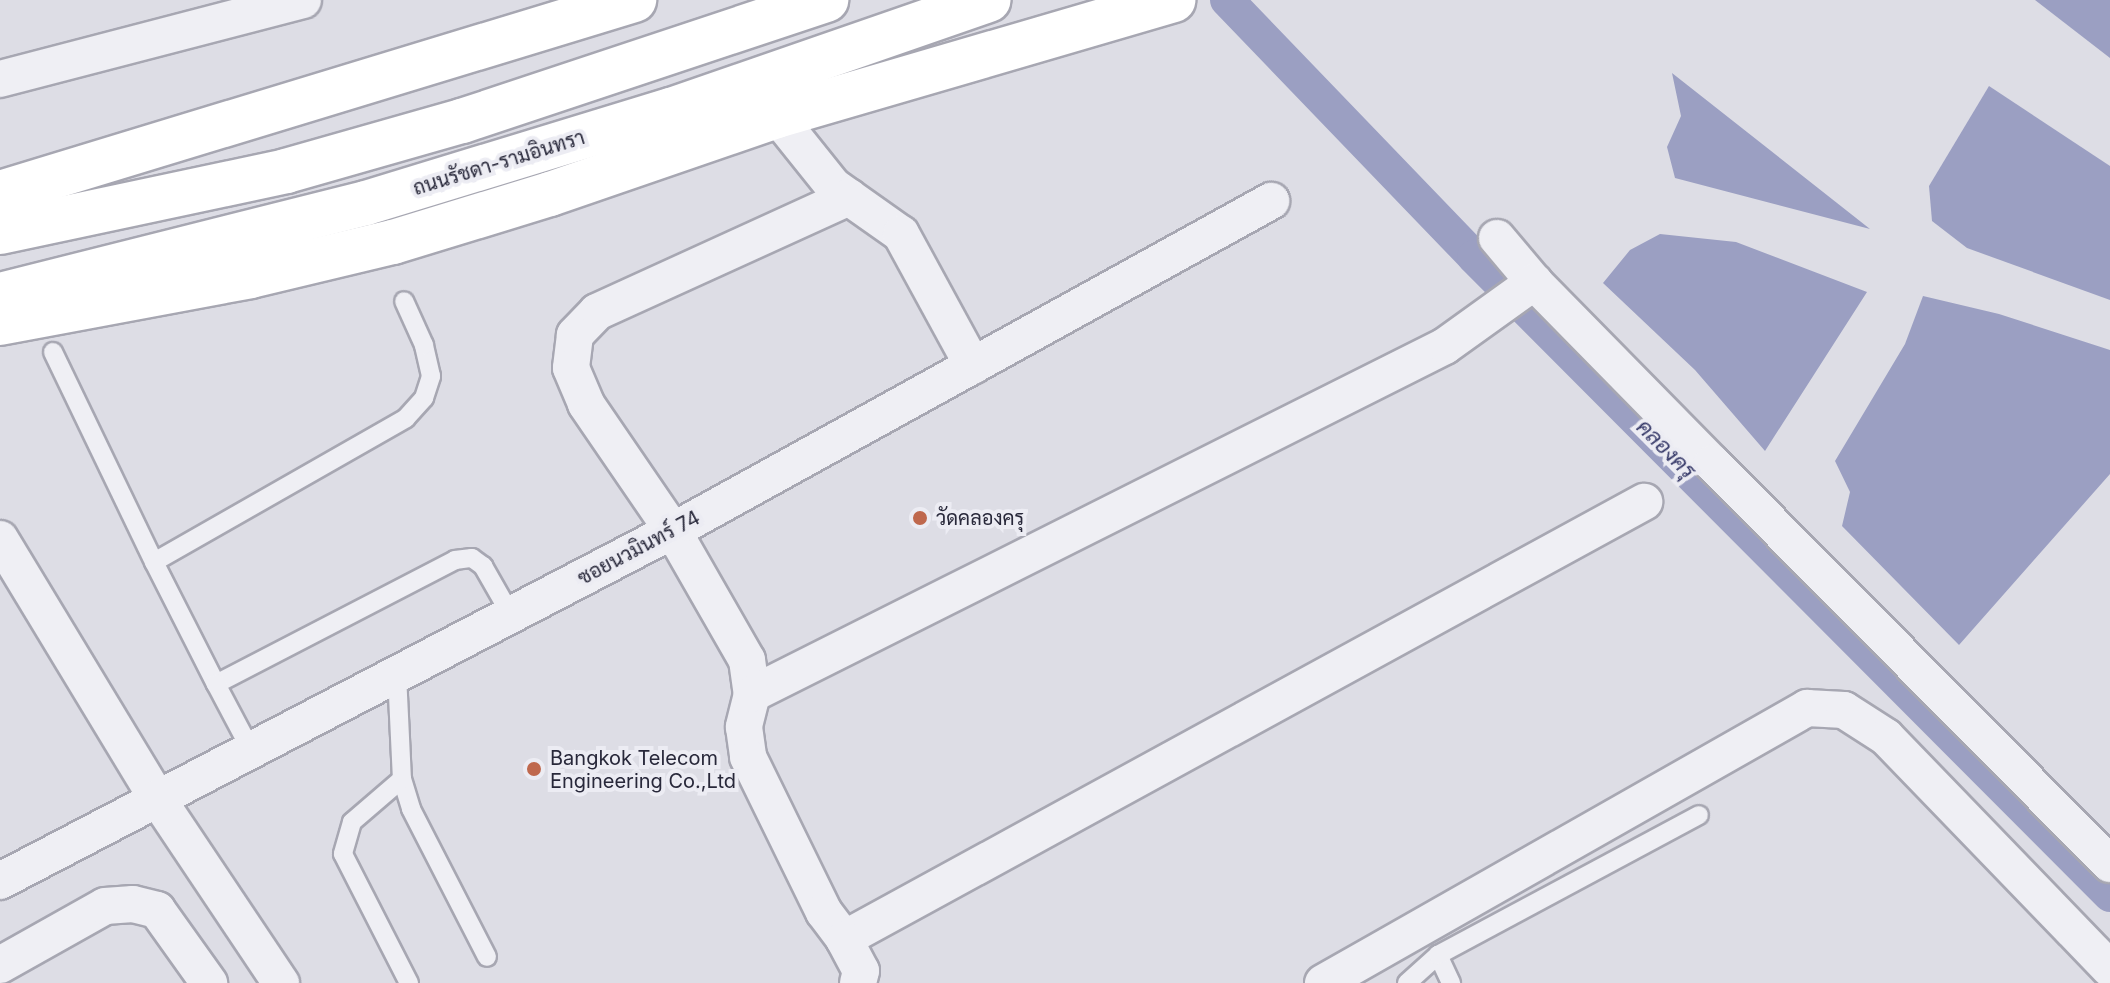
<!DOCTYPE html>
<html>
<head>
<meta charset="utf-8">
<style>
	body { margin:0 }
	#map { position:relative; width:2110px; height:983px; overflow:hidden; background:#dddde5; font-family:Inter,Sarabun,sans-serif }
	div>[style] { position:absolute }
	.water>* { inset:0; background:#9b9fc2 }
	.canal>* { height:34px; margin:-17px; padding:0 17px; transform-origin:17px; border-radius:17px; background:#9b9fc2 }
	.roads { filter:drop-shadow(2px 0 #a7a7b2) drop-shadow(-2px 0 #a7a7b2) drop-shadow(0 2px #a7a7b2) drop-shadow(0 -2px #a7a7b2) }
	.lane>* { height:18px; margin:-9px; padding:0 9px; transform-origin:9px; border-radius:9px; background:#efeff4 }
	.street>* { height:36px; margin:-18px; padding:0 18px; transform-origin:18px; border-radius:18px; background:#efeff4 }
	.primary>* { height:44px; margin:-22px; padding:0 22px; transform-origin:22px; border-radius:22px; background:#fff }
	.dots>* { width:22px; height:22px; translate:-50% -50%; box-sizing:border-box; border:4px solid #ececf3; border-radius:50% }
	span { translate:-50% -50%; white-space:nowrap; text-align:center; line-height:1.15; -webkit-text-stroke:8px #ececf3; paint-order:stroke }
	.street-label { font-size:20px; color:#28283a }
	.poi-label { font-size:20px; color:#28283a }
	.left { translate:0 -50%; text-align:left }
	.water-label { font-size:22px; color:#373a69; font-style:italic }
</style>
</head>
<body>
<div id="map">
	<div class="water">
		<i style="clip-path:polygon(2035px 0,2110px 0,2110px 58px)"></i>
		<i style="clip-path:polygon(1672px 73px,1870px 229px,1675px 178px,1667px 147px,1681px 116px)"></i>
		<i style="clip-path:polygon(1989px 86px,2110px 166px,2110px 300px,1967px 248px,1932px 221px,1929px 186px)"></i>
		<i style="clip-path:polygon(1660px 234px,1736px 242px,1867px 292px,1765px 451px,1695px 370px,1603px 283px,1630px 250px)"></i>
		<i style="clip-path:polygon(1923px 296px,1999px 314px,2110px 350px,2110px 474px,1959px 645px,1842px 526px,1850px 492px,1835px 461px,1905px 344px)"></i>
	</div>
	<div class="canal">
		<i style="left:1227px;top:0;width:356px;rotate:46.1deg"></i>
		<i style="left:1474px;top:257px;width:901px;rotate:45.09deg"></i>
	</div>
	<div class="roads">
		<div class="lane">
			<i style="left:53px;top:352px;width:233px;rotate:64.3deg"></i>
			<i style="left:154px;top:562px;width:290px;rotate:-29.7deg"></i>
			<i style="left:406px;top:418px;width:27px;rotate:-48deg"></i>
			<i style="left:424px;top:398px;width:23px;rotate:-72deg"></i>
			<i style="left:431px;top:376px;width:32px;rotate:-103deg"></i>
			<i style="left:424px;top:345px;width:48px;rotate:-114.4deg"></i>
			<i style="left:154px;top:562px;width:137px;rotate:63.1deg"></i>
			<i style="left:216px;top:684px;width:269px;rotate:-27.4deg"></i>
			<i style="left:455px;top:560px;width:17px;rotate:-7deg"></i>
			<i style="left:472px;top:558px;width:14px;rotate:36deg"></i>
			<i style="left:483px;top:566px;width:56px;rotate:60.3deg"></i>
			<i style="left:397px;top:674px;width:105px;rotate:87.3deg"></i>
			<i style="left:402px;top:779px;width:31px;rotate:73deg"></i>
			<i style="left:411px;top:809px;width:166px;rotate:62.8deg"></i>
			<i style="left:216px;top:684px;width:75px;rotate:62.1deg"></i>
			<i style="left:402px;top:779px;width:66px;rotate:139.3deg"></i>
			<i style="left:352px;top:822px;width:33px;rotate:106deg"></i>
			<i style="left:343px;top:854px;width:145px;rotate:62.9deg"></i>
			<i style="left:1438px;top:955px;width:31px;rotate:65deg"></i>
			<i style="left:1407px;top:983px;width:42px;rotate:-42.1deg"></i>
			<i style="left:1438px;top:955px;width:296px;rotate:-28.2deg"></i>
		</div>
		<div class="street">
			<i style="left:0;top:79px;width:313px;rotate:-14.6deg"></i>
			<i style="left:777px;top:116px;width:90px;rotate:51.3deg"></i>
			<i style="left:833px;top:186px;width:83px;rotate:35.2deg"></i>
			<i style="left:901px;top:234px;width:150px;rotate:61.4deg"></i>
			<i style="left:849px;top:197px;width:277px;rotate:155.5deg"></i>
			<i style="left:597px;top:312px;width:32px;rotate:134deg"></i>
			<i style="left:575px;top:335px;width:33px;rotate:97deg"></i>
			<i style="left:571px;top:368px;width:39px;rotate:67deg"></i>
			<i style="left:586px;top:404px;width:154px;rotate:55.6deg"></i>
			<i style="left:673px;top:531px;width:149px;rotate:60.2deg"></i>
			<i style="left:747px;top:660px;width:34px;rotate:82deg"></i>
			<i style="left:752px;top:694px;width:34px;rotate:104deg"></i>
			<i style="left:744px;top:727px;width:30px;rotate:82deg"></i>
			<i style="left:748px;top:757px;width:173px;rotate:63.9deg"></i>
			<i style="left:824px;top:912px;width:34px;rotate:53deg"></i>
			<i style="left:844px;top:939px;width:912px;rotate:-28.65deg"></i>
			<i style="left:1497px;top:238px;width:57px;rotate:49.9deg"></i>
			<i style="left:1534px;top:282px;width:254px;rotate:45.5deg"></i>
			<i style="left:1712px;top:463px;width:565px;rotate:45.22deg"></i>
			<i style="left:0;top:539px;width:303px;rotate:58.8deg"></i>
			<i style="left:157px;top:798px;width:223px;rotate:56.2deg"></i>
			<i style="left:752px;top:694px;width:775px;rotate:-26.66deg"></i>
			<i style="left:1445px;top:346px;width:110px;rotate:-35.7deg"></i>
			<i style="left:0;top:881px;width:777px;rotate:-27.52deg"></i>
			<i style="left:689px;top:522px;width:665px;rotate:-28.88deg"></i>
			<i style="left:844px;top:939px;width:36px;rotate:62deg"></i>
			<i style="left:861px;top:971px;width:12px;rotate:104deg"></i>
			<i style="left:0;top:965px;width:120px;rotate:-29.3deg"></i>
			<i style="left:105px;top:906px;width:28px;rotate:-4deg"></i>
			<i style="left:133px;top:904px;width:25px;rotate:14deg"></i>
			<i style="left:157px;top:910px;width:90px;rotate:54.5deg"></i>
			<i style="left:1323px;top:983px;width:557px;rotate:-29.6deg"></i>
			<i style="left:1807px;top:708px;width:37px;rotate:3deg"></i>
			<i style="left:1844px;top:710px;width:50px;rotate:32.7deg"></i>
			<i style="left:1886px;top:737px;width:322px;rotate:46deg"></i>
		</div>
		<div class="primary">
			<i style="left:0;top:193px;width:663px;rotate:-16.93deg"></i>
			<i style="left:0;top:232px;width:292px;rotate:-12deg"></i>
			<i style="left:286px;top:171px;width:183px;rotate:-15.9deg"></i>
			<i style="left:462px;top:121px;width:384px;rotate:-18.4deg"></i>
			<i style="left:0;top:295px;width:377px;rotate:-14.1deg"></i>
			<i style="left:366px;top:203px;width:319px;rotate:-17deg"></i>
			<i style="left:671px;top:110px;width:336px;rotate:-19.1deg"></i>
			<i style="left:0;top:323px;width:254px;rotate:-10.6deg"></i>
			<i style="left:250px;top:276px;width:147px;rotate:-13.4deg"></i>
			<i style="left:393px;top:242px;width:164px;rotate:-17deg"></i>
			<i style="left:550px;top:194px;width:240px;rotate:-19deg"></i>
			<i style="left:777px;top:116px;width:413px;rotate:-16.3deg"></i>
		</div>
	</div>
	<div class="dots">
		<i style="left:920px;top:518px;background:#bf684d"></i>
		<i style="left:534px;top:769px;background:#bf684d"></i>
	</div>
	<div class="street-label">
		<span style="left:499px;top:163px;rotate:-17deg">ถนนรัชดา-รามอินทรา</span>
		<span style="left:639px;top:548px;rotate:-28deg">ซอยนวมินทร์ 74</span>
	</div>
	<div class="poi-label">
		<span class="left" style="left:936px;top:518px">วัดคลองครุ</span>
		<span class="left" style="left:550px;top:770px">Bangkok Telecom<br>Engineering Co.,Ltd</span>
	</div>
	<div class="water-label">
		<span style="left:1666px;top:449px;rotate:45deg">คลองครุ</span>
	</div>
</div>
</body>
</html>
